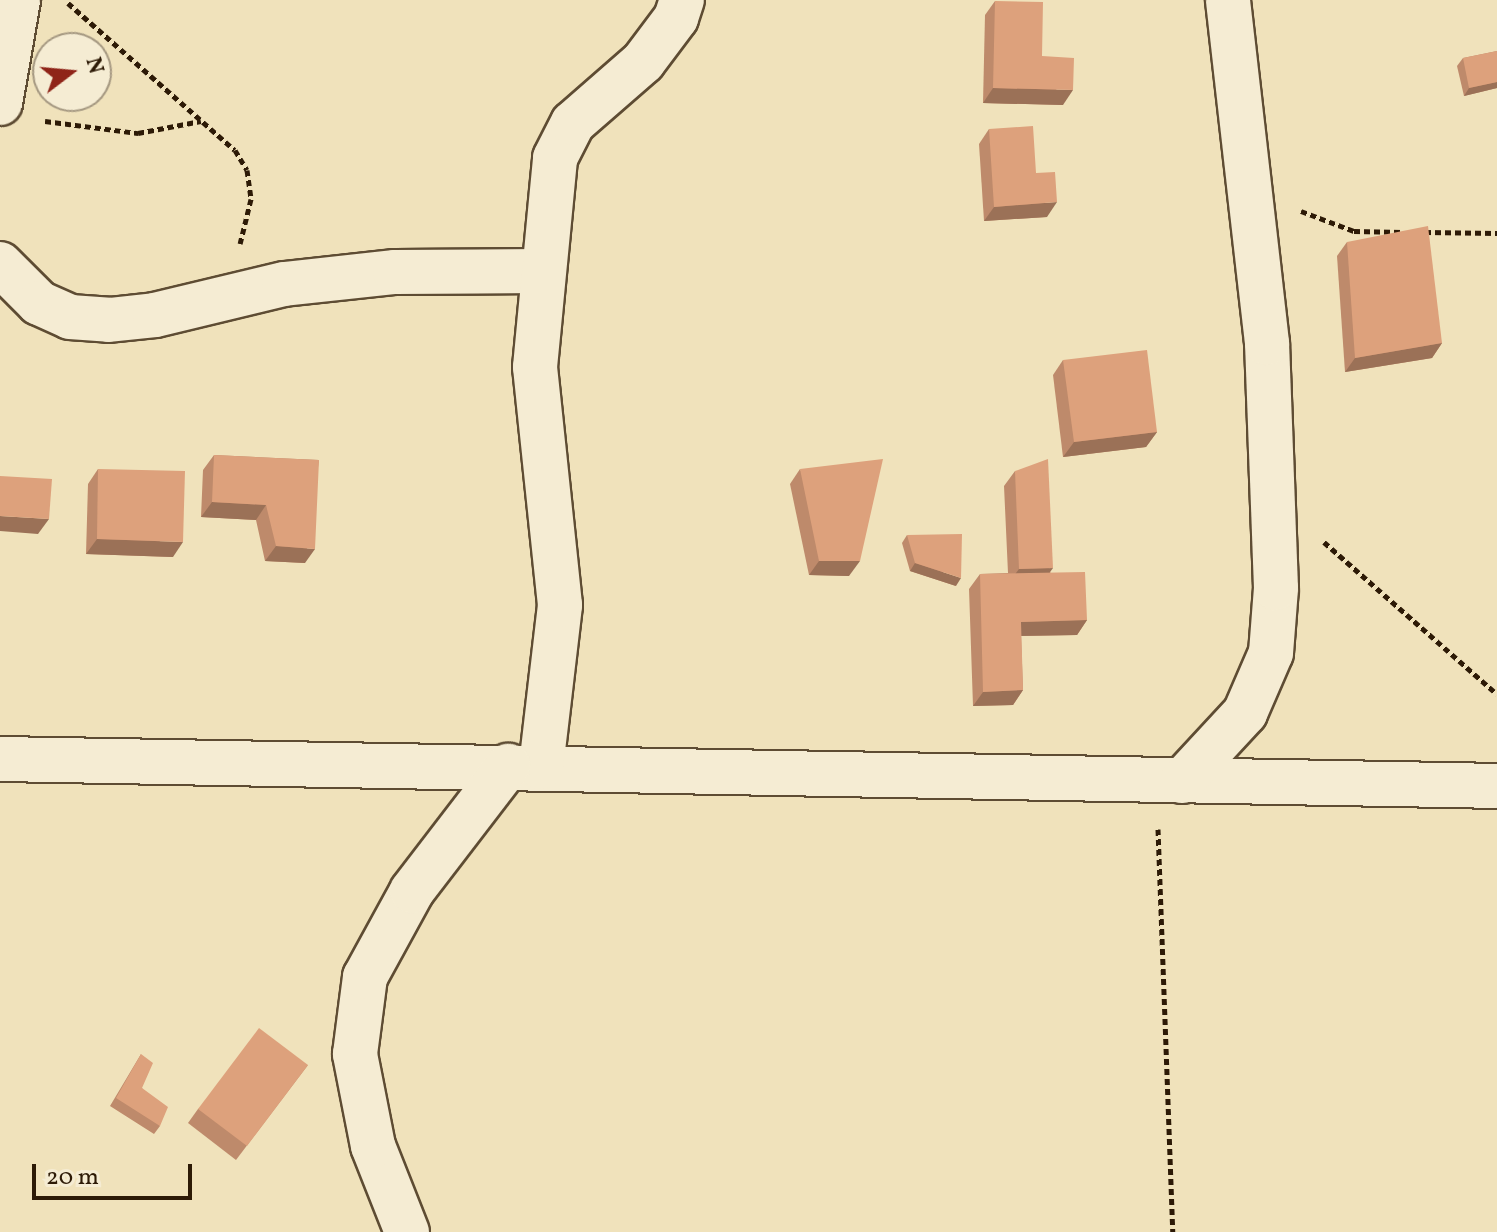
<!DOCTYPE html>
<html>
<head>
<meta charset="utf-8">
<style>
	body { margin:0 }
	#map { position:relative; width:1497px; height:1232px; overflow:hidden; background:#f0e2bb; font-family:Vollkorn,serif }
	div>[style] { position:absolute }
	.path>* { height:5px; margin-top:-2.5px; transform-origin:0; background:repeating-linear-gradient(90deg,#2d1a06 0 6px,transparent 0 10px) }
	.roads { filter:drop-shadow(2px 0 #5e4c33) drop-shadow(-2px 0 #5e4c33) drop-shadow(0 2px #5e4c33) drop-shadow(0 -2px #5e4c33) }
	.minor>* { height:44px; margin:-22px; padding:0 22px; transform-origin:22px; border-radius:22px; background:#f5ecd3 }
	.wall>* { inset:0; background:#be8a6b }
	.shaded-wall>* { inset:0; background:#9b7157 }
	.building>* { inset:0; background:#dda17c }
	span { translate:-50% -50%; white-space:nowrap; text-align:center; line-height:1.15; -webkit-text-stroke:7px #f5ecd3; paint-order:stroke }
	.north { position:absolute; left:32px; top:32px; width:80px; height:80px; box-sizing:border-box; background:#f5ecd3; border:2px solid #a59881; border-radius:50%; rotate:74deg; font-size:22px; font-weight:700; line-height:32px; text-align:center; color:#2d1a06 }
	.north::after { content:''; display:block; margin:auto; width:28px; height:36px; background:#8f2418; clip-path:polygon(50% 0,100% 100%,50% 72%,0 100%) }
	.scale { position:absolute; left:32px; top:1164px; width:160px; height:36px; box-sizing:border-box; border:4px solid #2d1a06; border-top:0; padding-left:10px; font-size:24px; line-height:28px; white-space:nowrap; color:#2d1a06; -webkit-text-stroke:6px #f5ecd3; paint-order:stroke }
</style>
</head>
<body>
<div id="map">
	<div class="path">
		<i style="left:68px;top:3px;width:222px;rotate:41.4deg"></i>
		<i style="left:235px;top:150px;width:23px;rotate:59deg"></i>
		<i style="left:247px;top:170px;width:29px;rotate:82deg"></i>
		<i style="left:251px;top:199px;width:46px;rotate:103.7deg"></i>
		<i style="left:45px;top:121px;width:94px;rotate:7.4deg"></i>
		<i style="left:138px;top:133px;width:64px;rotate:-10.8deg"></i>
		<i style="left:1301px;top:211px;width:57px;rotate:20.7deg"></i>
		<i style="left:1354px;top:231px;width:49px;rotate:1.2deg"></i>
		<i style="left:1425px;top:232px;width:72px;rotate:0.8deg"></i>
		<i style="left:1324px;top:542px;width:230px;rotate:41.3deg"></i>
		<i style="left:1158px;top:829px;width:403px;rotate:87.9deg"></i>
	</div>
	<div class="roads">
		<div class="minor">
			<i style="left:0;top:103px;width:105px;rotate:-80.1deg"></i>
			<i style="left:0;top:264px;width:55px;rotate:45deg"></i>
			<i style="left:39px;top:303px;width:34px;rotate:24deg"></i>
			<i style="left:70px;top:317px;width:39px;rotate:4deg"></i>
			<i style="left:109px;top:320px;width:46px;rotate:-6.2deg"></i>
			<i style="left:155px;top:315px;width:133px;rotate:-13.5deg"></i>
			<i style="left:284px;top:284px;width:112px;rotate:-6.2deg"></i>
			<i style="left:395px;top:272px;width:146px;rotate:-0.4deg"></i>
			<i style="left:0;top:759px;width:1497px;rotate:1.03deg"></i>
			<i style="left:541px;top:767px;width:163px;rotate:-83.3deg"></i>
			<i style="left:560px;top:605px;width:239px;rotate:-96deg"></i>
			<i style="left:535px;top:367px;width:210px;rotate:-84.5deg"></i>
			<i style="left:555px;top:158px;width:39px;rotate:-63deg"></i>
			<i style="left:573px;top:123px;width:93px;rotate:-41.1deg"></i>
			<i style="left:643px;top:62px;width:55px;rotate:-53.1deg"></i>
			<i style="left:676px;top:18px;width:19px;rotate:-72deg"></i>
			<i style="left:1182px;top:781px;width:93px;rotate:-47.2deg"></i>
			<i style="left:1245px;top:713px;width:65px;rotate:-66.6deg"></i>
			<i style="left:1271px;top:653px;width:65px;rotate:-85.6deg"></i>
			<i style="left:1276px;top:588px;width:245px;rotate:-92.1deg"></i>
			<i style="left:1267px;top:343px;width:345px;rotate:-96.5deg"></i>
			<i style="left:407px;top:1232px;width:92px;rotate:-111.6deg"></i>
			<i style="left:373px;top:1146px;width:94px;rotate:-101.1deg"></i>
			<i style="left:355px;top:1054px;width:78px;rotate:-82.6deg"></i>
			<i style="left:365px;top:977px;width:98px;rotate:-61.3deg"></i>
			<i style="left:412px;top:891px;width:158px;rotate:-52.5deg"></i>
		</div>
	</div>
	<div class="wall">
		<i style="clip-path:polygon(995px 1px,1042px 56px,1063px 105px,983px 103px,985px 15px)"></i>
		<i style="clip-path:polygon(1497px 51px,1497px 88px,1464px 96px,1457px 66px,1463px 58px)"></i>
		<i style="clip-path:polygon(989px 129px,1036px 173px,1047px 217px,984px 221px,979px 144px)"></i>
		<i style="clip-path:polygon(1347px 242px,1442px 343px,1432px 358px,1345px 372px,1337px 256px)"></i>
		<i style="clip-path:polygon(1063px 360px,1157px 432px,1146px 447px,1063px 457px,1053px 375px)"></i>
		<i style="clip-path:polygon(214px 455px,319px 460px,305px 563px,265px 561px,256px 520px,201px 517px,203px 470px)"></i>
		<i style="clip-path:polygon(98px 469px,173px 557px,86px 554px,88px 484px)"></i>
		<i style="clip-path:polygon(800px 469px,849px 576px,809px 575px,790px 484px)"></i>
		<i style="clip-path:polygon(1015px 471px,1050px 572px,1087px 620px,1077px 635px,1021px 636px,1023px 690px,1013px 705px,973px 706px,969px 589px,980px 574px,1008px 573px,1004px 486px)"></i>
		<i style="clip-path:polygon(907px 535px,956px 586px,910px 571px,902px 543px)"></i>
		<i style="clip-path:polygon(141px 1054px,142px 1088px,160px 1126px,154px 1134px,110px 1106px)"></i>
		<i style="clip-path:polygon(308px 1065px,236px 1160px,188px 1123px,198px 1109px)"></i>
	</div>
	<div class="shaded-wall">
		<i style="clip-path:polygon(1497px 82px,1497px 88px,1464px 96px,1469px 88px)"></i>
		<i style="clip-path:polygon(993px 88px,1073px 90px,1063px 105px,983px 103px)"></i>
		<i style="clip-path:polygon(1057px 202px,1047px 217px,984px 221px,994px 207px)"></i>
		<i style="clip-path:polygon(1442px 343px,1432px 358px,1345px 372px,1355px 358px)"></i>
		<i style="clip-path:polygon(1157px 432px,1146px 447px,1063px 457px,1074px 442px)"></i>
		<i style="clip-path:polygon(212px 502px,266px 505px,256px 520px,201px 517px)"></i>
		<i style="clip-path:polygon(0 516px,49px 519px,38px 534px,0 531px)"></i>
		<i style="clip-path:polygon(97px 539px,183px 542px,173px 557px,86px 554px)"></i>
		<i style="clip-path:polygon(276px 546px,315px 549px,305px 563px,265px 561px)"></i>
		<i style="clip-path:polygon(819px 561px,860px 561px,849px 576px,809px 575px)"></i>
		<i style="clip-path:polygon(915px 563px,961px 578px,956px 586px,910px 571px)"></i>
		<i style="clip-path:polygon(1053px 568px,1043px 582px,1008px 584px,1019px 569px)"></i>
		<i style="clip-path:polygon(1087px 620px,1077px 635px,1011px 636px,1021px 622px)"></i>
		<i style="clip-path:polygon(1023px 690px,1013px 705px,973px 706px,983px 692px)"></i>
	</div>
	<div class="building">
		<i style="clip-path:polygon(995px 1px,1043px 2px,1042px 56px,1074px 58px,1073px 90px,993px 88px)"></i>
		<i style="clip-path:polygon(1497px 51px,1497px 82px,1469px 88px,1463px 58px)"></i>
		<i style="clip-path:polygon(1033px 126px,1036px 173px,1055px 172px,1057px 202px,994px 207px,989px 129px)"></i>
		<i style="clip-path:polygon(1428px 226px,1442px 343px,1355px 358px,1347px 242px)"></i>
		<i style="clip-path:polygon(1147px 350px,1157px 432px,1074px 442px,1063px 360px)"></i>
		<i style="clip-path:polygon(214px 455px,319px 460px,315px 549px,276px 546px,266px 505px,212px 502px)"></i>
		<i style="clip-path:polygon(883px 459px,860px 561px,819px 561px,800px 469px)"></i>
		<i style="clip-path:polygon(1048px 459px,1053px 568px,1019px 569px,1015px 471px)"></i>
		<i style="clip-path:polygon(98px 469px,185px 471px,183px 542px,97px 539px)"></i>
		<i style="clip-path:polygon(0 476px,52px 479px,49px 519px,0 516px)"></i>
		<i style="clip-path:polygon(962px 534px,961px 578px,915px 563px,907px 535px)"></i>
		<i style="clip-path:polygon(1085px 572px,1087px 620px,1021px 622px,1023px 690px,983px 692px,980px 574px)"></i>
		<i style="clip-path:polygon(259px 1028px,308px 1065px,247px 1146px,198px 1109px)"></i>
		<i style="clip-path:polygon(141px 1054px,153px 1063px,142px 1088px,168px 1107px,160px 1126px,116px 1098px)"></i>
	</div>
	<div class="north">N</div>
	<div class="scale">20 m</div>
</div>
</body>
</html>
